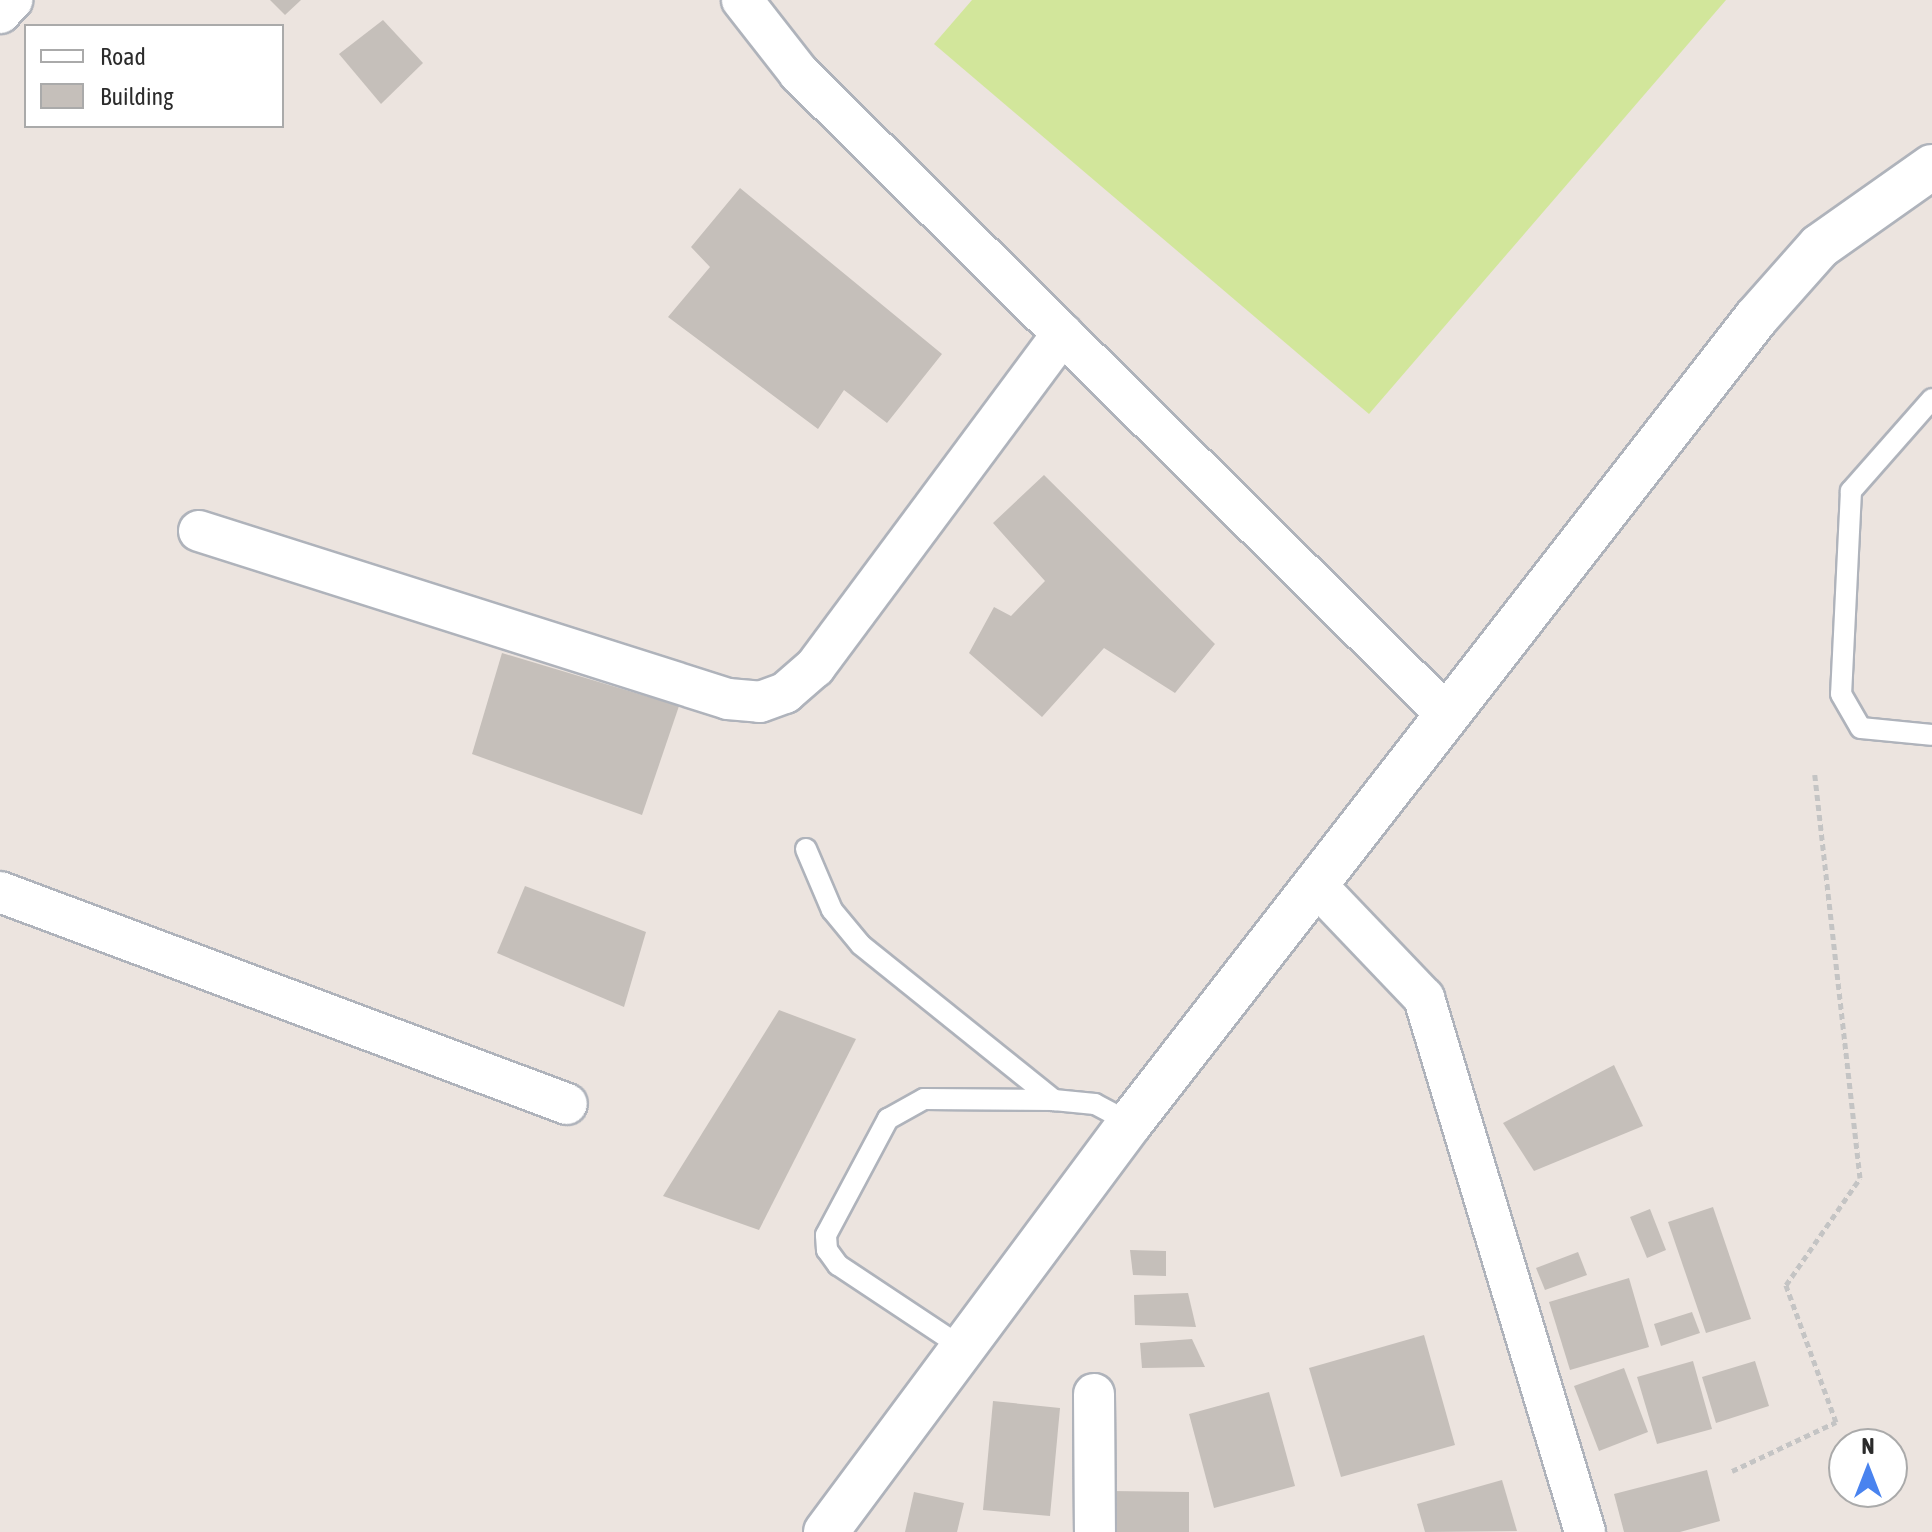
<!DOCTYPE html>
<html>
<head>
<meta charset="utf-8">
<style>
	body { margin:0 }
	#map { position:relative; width:1932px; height:1532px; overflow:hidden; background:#ece4df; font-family:"Asap Condensed",sans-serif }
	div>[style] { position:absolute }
	.pitch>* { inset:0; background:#d2e69b }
	.building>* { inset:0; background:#c5bfba }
	.path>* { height:5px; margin-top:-2.5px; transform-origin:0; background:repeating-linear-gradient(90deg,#c4c4c4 0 6px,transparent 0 10px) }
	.roads { filter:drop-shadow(2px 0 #afb3bb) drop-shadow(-2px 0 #afb3bb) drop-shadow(0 2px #afb3bb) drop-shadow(0 -2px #afb3bb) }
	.lane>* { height:20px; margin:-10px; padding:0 10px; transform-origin:10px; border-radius:10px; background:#fff }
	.street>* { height:40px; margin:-20px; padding:0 20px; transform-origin:20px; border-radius:20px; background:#fff }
	.secondary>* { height:44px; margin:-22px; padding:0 22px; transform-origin:22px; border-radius:22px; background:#fff }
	span { translate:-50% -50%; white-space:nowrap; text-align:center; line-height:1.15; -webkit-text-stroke:6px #fff; paint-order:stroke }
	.legend { position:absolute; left:24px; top:24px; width:260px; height:104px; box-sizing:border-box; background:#fff; border:2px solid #aaa; margin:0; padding:10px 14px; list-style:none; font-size:24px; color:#2b2b2b }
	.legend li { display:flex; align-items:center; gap:16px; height:40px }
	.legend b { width:40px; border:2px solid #aaa }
	.north { position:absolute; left:1828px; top:1428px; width:80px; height:80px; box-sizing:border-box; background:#fff; border:2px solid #aaa; border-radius:50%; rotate:0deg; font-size:22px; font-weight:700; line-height:32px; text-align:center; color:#2b2b2b }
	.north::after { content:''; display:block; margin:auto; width:28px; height:36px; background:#4983ef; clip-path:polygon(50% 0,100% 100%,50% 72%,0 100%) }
</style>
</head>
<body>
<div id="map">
	<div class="pitch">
		<i style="clip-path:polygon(972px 0,1726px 0,1369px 414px,934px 44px)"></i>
	</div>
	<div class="building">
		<i style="clip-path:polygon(270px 0,301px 0,285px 15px)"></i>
		<i style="clip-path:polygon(383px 20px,423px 63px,381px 104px,339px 54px)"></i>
		<i style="clip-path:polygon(740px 188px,942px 354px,887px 423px,844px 390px,818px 429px,668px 317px,710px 267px,691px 247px)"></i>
		<i style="clip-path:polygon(1044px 475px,1215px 644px,1175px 693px,1104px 648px,1042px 717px,969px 653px,994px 607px,1011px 616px,1045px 581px,993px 523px)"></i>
		<i style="clip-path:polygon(502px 653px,679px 706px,642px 815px,472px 754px)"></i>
		<i style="clip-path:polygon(525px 886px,646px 932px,624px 1007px,497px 953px)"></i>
		<i style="clip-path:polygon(779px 1010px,856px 1039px,759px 1230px,663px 1196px)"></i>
		<i style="clip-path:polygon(1614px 1065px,1643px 1126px,1534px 1171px,1503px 1123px)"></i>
		<i style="clip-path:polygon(1713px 1207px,1751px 1319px,1706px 1333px,1668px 1222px)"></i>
		<i style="clip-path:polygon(1650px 1209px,1666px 1250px,1647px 1258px,1630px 1217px)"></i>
		<i style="clip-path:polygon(1130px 1250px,1166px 1251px,1166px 1276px,1133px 1275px)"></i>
		<i style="clip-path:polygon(1578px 1252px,1587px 1275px,1545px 1290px,1536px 1268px)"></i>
		<i style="clip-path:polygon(1629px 1278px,1649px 1347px,1570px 1370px,1549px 1302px)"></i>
		<i style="clip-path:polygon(1188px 1293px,1196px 1327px,1135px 1325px,1134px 1295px)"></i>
		<i style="clip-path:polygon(1692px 1312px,1700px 1333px,1661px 1346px,1654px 1324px)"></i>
		<i style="clip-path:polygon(1424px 1335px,1455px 1445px,1341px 1477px,1309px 1368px)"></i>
		<i style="clip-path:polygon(1192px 1339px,1205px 1367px,1142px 1368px,1140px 1343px)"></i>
		<i style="clip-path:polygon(1693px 1361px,1712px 1429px,1657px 1444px,1637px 1377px)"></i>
		<i style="clip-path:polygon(1755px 1361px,1769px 1406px,1716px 1423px,1702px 1377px)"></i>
		<i style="clip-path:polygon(1624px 1368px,1648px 1432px,1599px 1451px,1574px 1386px)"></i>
		<i style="clip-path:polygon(1269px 1392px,1295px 1486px,1214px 1508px,1189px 1414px)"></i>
		<i style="clip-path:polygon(993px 1401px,1060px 1408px,1050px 1516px,983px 1510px)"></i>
		<i style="clip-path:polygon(1707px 1470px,1720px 1521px,1680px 1532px,1624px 1532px,1614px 1494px)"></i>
		<i style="clip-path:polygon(1502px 1480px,1517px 1531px,1425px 1532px,1417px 1504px)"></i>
		<i style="clip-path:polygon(1111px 1491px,1189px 1492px,1189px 1532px,1113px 1532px)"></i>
		<i style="clip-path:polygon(914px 1492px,964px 1503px,957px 1532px,905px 1532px)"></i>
	</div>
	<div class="path">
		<i style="left:1732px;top:1471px;width:115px;rotate:-25.2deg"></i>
		<i style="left:1836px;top:1422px;width:146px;rotate:-110.1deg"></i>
		<i style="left:1786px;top:1285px;width:130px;rotate:-55.3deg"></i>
		<i style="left:1860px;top:1178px;width:406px;rotate:-96.4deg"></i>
	</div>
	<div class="roads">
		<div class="lane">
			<i style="left:1932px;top:399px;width:123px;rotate:131.4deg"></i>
			<i style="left:1851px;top:491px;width:203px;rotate:92.8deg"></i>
			<i style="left:1841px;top:694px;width:39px;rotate:60deg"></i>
			<i style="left:1861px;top:728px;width:71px;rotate:5.6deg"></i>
			<i style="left:806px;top:849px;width:66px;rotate:66.9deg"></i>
			<i style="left:832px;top:910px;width:45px;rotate:50.4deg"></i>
			<i style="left:861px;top:945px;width:248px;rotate:38.8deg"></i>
			<i style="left:963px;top:1348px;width:150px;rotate:-146.4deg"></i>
			<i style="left:838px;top:1265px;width:19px;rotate:-126deg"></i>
			<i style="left:827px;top:1250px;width:15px;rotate:-94deg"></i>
			<i style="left:826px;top:1235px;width:132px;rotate:-61.9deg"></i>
			<i style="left:888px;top:1119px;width:41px;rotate:-29.1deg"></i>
			<i style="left:924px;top:1099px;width:130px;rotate:0.4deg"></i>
			<i style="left:1054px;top:1100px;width:41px;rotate:5.6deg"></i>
			<i style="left:1095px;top:1104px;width:40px;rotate:28deg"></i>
		</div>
		<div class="street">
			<i style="left:742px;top:0;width:93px;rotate:52deg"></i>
			<i style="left:799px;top:73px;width:914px;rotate:44.73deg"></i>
			<i style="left:0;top:13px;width:18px;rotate:-47deg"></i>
			<i style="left:199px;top:531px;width:555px;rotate:17.62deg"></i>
			<i style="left:728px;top:699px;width:32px;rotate:5deg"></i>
			<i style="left:760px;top:702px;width:27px;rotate:-20deg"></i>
			<i style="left:785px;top:693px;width:40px;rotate:-41deg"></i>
			<i style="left:815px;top:667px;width:415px;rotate:-53.4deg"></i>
			<i style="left:1317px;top:886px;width:155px;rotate:46.3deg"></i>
			<i style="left:1424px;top:998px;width:558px;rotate:73.22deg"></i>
			<i style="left:0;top:892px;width:605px;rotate:20.5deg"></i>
			<i style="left:1094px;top:1394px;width:138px;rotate:89.6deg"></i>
		</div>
		<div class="secondary">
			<i style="left:826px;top:1532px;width:510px;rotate:-53.38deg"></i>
			<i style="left:1130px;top:1123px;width:1020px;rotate:-52.13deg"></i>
			<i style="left:1756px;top:318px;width:96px;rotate:-48.4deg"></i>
			<i style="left:1820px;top:246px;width:137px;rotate:-35.2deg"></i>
		</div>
	</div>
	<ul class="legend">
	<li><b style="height:10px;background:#fff"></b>Road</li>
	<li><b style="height:22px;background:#c5bfba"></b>Building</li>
	</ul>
	<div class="north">N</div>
</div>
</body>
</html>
